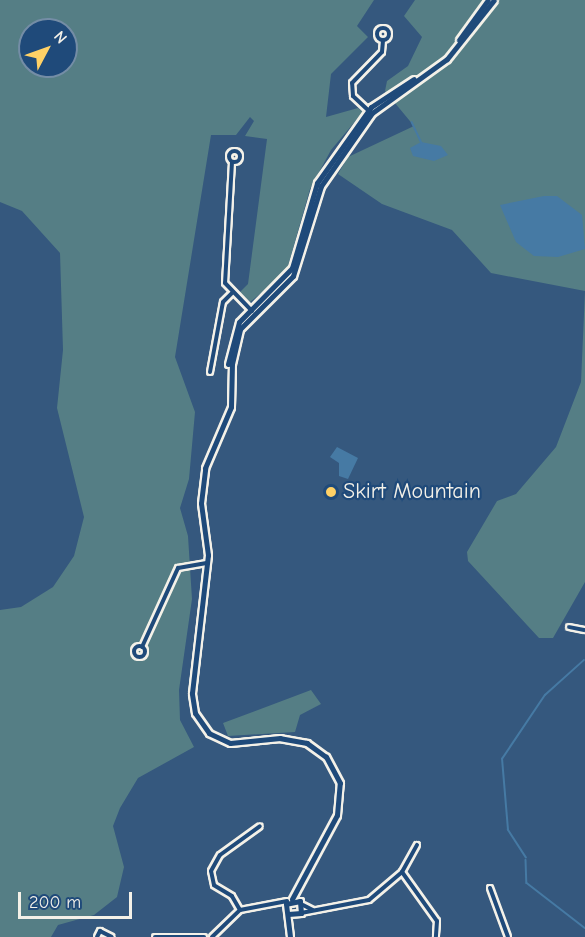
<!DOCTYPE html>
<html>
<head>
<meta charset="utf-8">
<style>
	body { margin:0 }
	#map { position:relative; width:585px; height:937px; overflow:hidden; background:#35587e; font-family:"Comic Neue",sans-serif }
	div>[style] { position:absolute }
	.green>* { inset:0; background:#557e85 }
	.water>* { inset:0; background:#467aa4 }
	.stream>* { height:1.5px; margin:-0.75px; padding:0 0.75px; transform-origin:0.75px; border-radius:0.75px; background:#467aa4 }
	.roads { filter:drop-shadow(2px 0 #f4f1e8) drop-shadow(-2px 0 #f4f1e8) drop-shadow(0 2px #f4f1e8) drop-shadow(0 -2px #f4f1e8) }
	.street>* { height:4px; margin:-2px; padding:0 2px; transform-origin:2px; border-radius:2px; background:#1f4a7a }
	.street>.ring { margin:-2px; padding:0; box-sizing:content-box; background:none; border:4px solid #1f4a7a; border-radius:50% }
	.secondary>* { height:5px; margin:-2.5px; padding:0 2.5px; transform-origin:2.5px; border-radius:2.5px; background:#1f4a7a }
	.dots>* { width:16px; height:16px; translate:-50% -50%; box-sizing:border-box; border:3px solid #1f4a7a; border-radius:50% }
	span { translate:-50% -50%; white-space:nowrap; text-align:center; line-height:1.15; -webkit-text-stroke:4.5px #1f4a7a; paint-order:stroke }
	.poi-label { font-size:22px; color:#f4f1e8 }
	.left { translate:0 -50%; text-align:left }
	.north { position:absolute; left:18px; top:18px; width:60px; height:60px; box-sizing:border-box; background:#1f4a7a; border:2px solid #748da6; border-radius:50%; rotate:49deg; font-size:16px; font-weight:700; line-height:24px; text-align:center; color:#f4f1e8 }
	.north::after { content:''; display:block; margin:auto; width:21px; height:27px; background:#ffd166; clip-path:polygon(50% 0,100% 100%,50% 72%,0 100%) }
	.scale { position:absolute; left:18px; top:892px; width:114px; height:27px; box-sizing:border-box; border:3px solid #f4f1e8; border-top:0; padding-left:8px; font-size:18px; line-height:21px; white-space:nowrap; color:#f4f1e8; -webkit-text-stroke:4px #1f4a7a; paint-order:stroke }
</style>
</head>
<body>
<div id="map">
	<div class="green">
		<i style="clip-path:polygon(evenodd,0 0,374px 0,357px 26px,368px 37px,331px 74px,326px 117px,358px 108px,363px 112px,331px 150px,310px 189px,286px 273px,250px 302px,240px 292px,248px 284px,267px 139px,245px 136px,254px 121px,250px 117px,236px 135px,211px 135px,175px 357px,195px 412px,189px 479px,180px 508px,188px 536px,192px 599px,179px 690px,180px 720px,194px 747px,138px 778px,120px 808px,113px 826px,124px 867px,117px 897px,94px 915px,58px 925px,51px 937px,0 937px,0 610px,21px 607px,53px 587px,74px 556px,84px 517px,57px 408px,63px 350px,60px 253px,22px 211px,0 202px,0 0,30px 30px,66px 30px,66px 66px,30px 66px,30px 30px)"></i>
		<i style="clip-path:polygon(415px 0,585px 0,585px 582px,553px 638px,539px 638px,468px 561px,467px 552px,497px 501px,516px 494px,556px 447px,581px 382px,585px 291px,491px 273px,452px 230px,382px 204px,338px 174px,348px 157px,414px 126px,385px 91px,387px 81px,408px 66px,422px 37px,404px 16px)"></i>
		<i style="clip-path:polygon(311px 690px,321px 704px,300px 715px,295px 732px,228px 736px,223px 723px)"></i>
	</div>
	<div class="water">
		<i style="clip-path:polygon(421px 142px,441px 146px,448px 155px,434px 161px,413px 156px,410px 148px)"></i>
		<i style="clip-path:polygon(544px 196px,557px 196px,582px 215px,585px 249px,558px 257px,534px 256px,516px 242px,500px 205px)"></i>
		<i style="clip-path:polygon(337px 447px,358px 458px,348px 479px,339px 476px,339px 463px,330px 457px)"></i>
	</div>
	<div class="stream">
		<i style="left:412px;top:122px;width:23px;rotate:65deg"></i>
		<i style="left:526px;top:858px;width:33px;rotate:-123deg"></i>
		<i style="left:508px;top:830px;width:71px;rotate:-94.8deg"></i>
		<i style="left:502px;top:759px;width:77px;rotate:-56.1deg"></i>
		<i style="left:545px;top:695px;width:52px;rotate:-41.9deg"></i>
		<i style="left:526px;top:860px;width:23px;rotate:88deg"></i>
		<i style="left:527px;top:883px;width:73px;rotate:37.8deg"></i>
	</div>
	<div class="roads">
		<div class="street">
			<i class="ring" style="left:377px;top:28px;width:8px;height:8px"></i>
			<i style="left:369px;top:111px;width:22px;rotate:-137deg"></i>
			<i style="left:353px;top:96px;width:13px;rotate:-94deg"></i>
			<i style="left:352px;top:83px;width:43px;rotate:-45.9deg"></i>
			<i style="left:382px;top:52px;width:11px;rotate:-85deg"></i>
			<i class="ring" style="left:228.5px;top:150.5px;width:7px;height:7px"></i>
			<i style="left:232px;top:162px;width:121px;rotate:93.3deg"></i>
			<i style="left:225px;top:283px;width:39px;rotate:46deg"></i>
			<i style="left:210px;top:372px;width:71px;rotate:-79.5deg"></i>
			<i style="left:223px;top:302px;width:14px;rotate:-45deg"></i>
			<i style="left:569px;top:627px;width:16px;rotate:11deg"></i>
			<i class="ring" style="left:133.5px;top:645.5px;width:7px;height:7px"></i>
			<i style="left:142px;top:647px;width:87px;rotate:-65.5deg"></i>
			<i style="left:178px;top:568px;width:29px;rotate:-10deg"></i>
			<i style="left:402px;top:872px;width:60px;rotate:54.5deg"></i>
			<i style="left:437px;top:921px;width:16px;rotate:94deg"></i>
			<i style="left:490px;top:888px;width:52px;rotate:69.8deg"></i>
			<i style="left:303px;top:905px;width:11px;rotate:27deg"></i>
			<i style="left:240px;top:910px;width:16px;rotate:-120deg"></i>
			<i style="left:232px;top:896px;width:21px;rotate:-149deg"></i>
			<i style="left:214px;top:885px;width:14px;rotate:-102deg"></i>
			<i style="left:211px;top:871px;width:18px;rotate:-61deg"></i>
			<i style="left:220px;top:855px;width:49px;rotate:-35.9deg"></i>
			<i style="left:301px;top:913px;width:69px;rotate:-10.8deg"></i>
			<i style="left:369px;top:900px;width:43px;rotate:-40.3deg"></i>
			<i style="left:402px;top:872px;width:31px;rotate:-61deg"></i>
			<i style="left:97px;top:937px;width:7px;rotate:-63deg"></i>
			<i style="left:100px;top:931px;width:13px;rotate:27deg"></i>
			<i style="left:155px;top:937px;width:49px"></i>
			<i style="left:212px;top:937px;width:39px;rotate:-44deg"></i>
			<i style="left:240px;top:910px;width:48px;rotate:-10.8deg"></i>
		</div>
		<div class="secondary">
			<i style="left:459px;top:40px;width:49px;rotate:-54.1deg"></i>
			<i style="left:228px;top:364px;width:43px;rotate:-75.3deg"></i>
			<i style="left:239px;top:322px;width:76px;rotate:-45.5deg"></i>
			<i style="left:292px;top:268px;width:89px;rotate:-73.6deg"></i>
			<i style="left:317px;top:183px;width:93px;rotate:-54.6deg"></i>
			<i style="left:371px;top:107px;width:51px;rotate:-33.1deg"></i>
			<i style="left:292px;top:899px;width:95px;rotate:-61.8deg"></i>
			<i style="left:337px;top:815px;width:32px;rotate:-85deg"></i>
			<i style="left:340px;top:783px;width:30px;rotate:-118deg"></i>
			<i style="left:326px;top:757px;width:24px;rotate:-144deg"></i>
			<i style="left:307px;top:743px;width:27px;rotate:-170deg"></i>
			<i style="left:280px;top:738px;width:50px;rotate:174.3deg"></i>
			<i style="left:230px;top:743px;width:23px;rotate:-155deg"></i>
			<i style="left:209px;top:733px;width:24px;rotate:-125deg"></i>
			<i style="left:195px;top:713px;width:20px;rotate:-99deg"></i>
			<i style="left:192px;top:693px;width:139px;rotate:-83.4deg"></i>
			<i style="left:208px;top:555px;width:52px;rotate:-97.7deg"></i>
			<i style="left:201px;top:503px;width:35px;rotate:-83deg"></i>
			<i style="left:205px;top:468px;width:66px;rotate:-66.9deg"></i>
			<i style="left:231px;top:407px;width:43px;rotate:-88.7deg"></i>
			<i style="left:232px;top:364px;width:36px;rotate:-77deg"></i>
			<i style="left:240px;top:329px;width:75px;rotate:-45deg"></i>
			<i style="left:293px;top:276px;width:94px;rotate:-72.7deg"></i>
			<i style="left:321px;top:186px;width:89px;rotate:-55.1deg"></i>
			<i style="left:372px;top:113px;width:92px;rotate:-35.8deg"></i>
			<i style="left:447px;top:59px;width:75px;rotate:-51.5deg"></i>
			<i style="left:288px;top:914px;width:13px;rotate:-4deg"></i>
			<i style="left:301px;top:913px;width:12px;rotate:-95deg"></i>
			<i style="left:300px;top:901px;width:14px;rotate:168deg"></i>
			<i style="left:286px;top:904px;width:33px;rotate:83deg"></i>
		</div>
	</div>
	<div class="dots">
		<i style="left:331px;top:492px;background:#ffd166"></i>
	</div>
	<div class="poi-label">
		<span class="left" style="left:343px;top:492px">Skirt Mountain</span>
	</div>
	<div class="north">N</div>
	<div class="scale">200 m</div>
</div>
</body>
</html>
